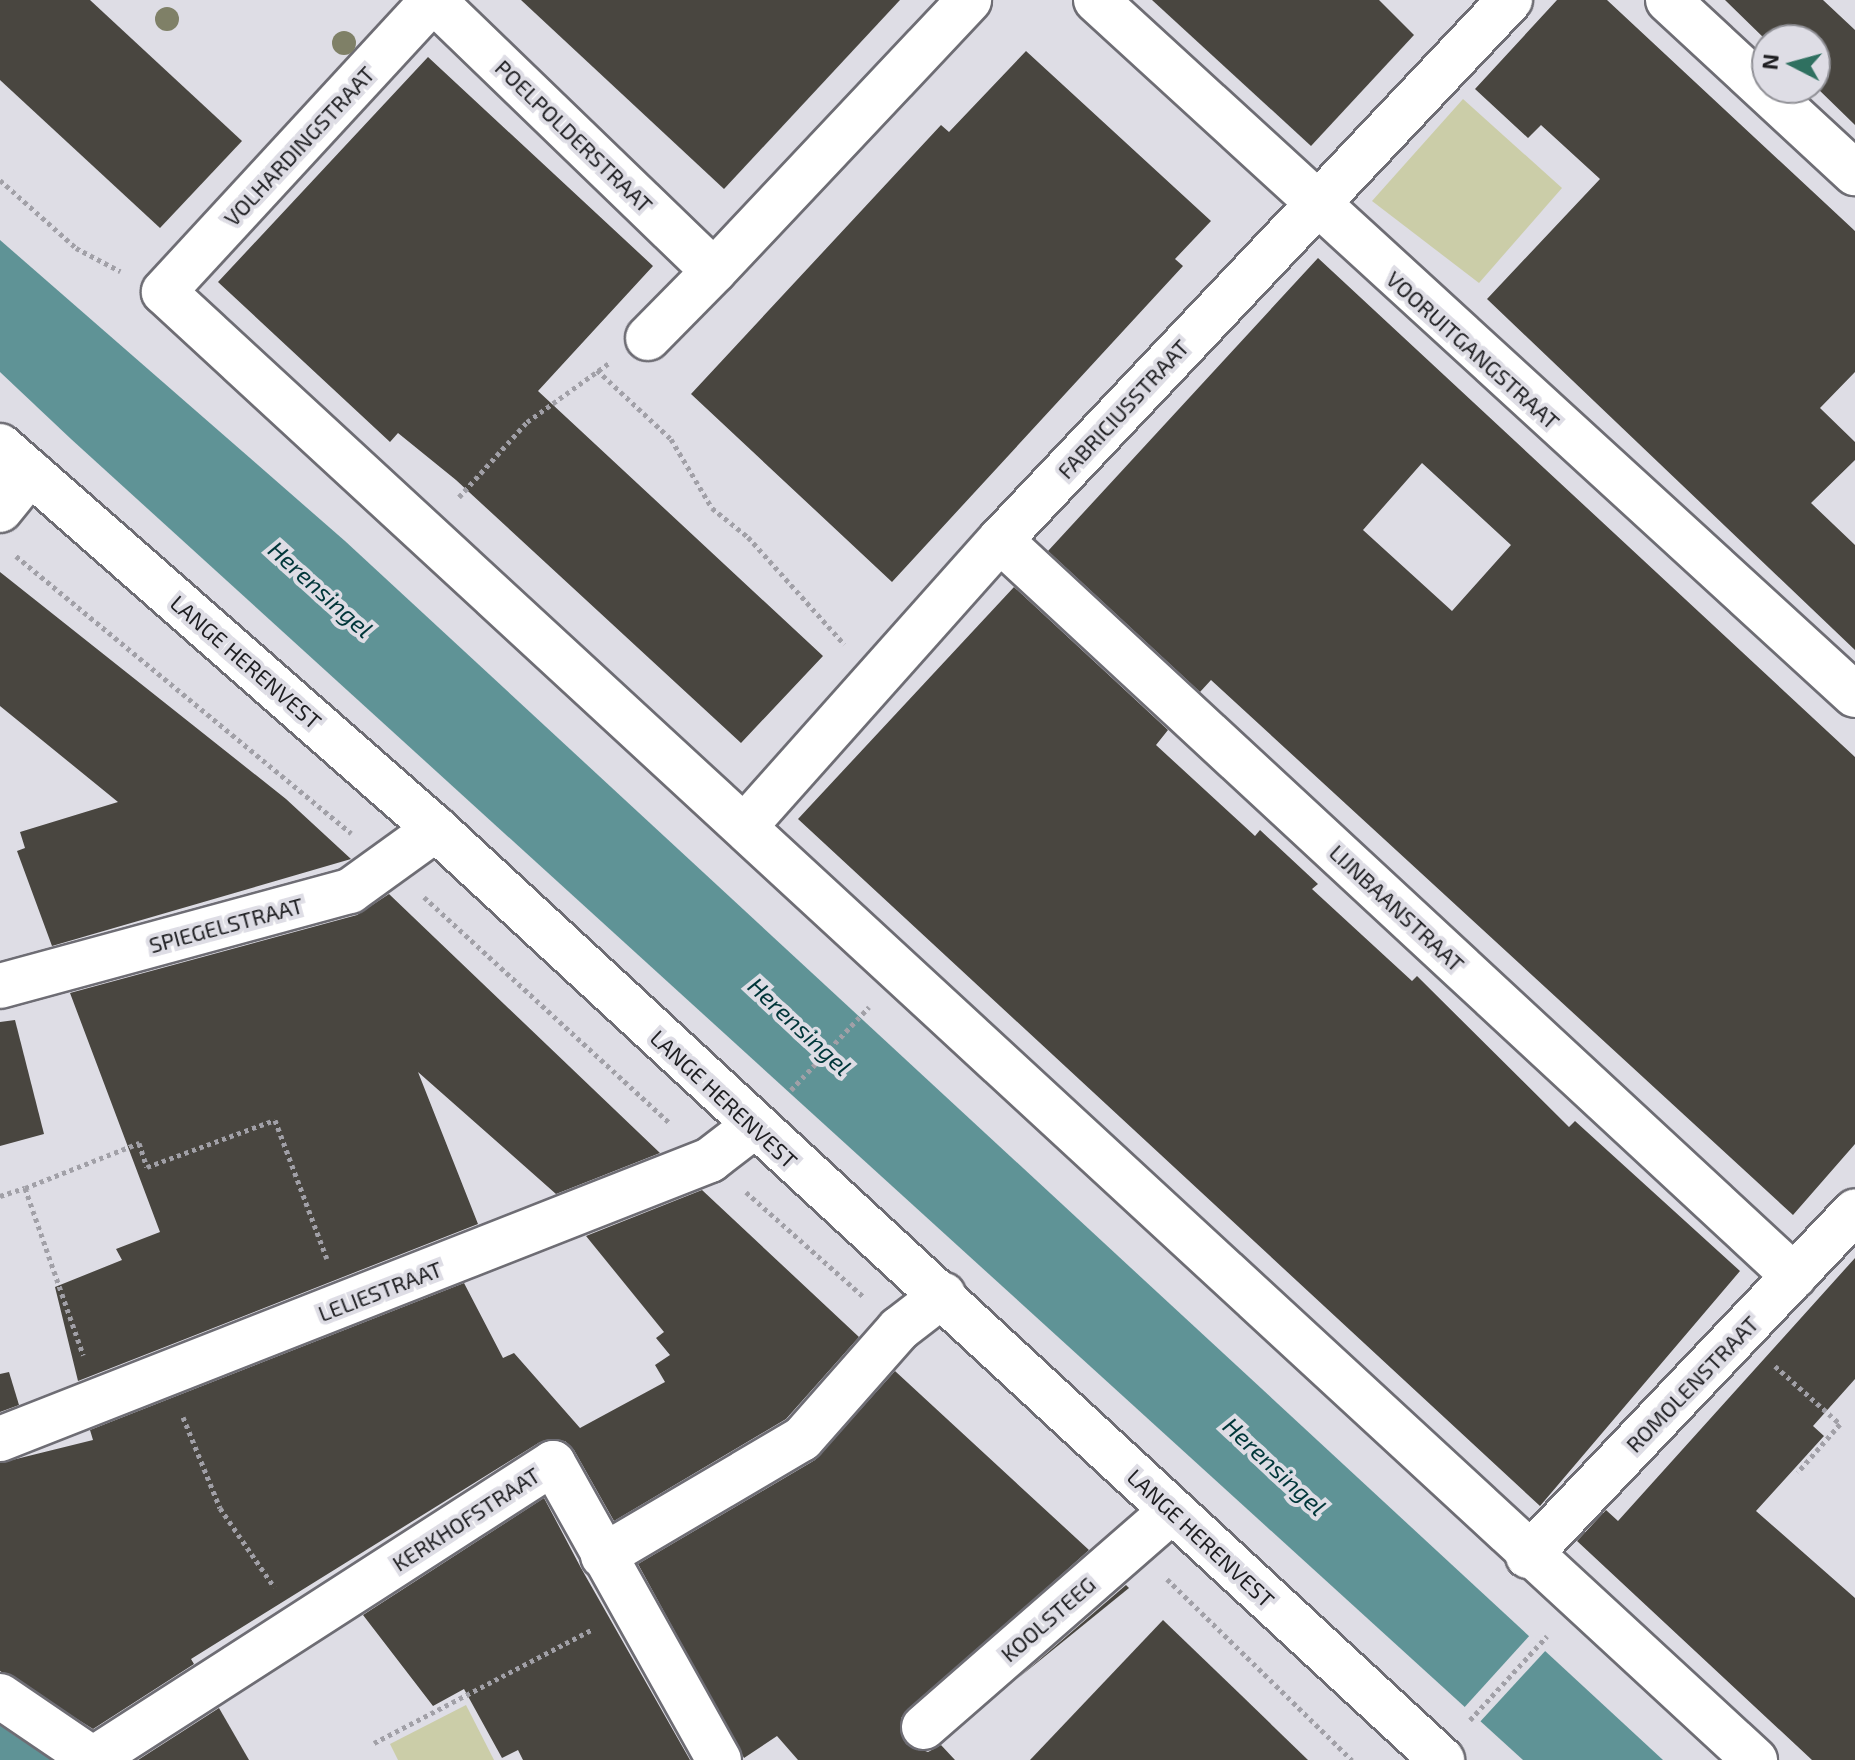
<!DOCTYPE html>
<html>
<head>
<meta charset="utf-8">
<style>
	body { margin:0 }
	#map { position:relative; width:1855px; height:1760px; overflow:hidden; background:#dedde5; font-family:"Exo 2",sans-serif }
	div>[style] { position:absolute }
	.green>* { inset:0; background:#cbcda8 }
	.water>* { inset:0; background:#5f9396 }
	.pier>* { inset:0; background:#dedde5 }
	.building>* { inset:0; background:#494640 }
	.path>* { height:5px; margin-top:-2.5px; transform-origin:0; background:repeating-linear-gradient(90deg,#a1a0a7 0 4px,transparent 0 8px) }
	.roads { filter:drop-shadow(2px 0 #6e6d74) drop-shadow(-2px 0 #6e6d74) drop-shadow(0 2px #6e6d74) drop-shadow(0 -2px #6e6d74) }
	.street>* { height:44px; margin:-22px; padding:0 22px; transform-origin:22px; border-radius:22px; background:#fff }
	.secondary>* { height:44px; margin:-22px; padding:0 22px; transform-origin:22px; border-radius:22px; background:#fff }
	.trees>* { width:24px; height:24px; margin:-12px; border-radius:50%; background:#7f8067 }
	span { translate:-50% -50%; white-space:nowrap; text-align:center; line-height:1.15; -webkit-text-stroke:8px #dedde5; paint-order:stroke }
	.street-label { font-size:22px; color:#1e1e21 }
	.water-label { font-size:24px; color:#003639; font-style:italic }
	.north { position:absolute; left:1751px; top:24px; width:80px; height:80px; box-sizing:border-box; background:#dedde5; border:2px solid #919197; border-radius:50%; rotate:276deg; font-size:22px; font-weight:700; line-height:32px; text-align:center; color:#1e1e21 }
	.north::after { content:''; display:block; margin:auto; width:28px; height:36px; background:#2f7060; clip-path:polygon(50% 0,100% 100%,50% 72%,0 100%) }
</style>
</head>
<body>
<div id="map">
	<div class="green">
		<i style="clip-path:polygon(1463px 99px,1562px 188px,1479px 283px,1372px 201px)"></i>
		<i style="clip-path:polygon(466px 1705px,494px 1760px,398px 1760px,390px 1744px)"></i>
	</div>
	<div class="water">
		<i style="clip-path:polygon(0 240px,345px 541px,1663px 1760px,1523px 1760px,71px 439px,0 372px)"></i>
		<i style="clip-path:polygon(0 1725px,14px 1735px,53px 1760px,0 1760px)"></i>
	</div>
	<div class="pier">
		<i style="clip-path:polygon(1531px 1634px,1547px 1649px,1478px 1724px,1462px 1710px)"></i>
	</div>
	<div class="building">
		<i style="clip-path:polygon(0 0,90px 0,242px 141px,160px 228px,0 80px)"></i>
		<i style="clip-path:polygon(521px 0,900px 0,724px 189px)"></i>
		<i style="clip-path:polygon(1152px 0,1379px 0,1414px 35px,1311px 146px)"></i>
		<i style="clip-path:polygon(1557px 0,1607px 0,1855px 231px,1855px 372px,1820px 408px,1855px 442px,1855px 460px,1811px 503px,1855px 545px,1855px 650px,1487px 299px,1600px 179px,1541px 125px,1528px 138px,1475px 89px)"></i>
		<i style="clip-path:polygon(1725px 0,1823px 0,1855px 30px,1855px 125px,1815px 86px,1815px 40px,1767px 41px)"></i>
		<i style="clip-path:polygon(1026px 51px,1211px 221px,1175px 259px,1183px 266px,892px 582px,691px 394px,941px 125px,949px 132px)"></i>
		<i style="clip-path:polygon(428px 57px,653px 266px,538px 391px,823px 656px,741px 743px,456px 480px,398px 433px,390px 442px,218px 282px)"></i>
		<i style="clip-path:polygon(evenodd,1318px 258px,1855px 757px,1855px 1144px,1793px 1215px,1211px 680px,1200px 692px,1048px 551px,1318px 258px,1422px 463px,1511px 545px,1452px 611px,1363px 530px,1422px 463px)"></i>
		<i style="clip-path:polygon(0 572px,286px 799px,351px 859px,52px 946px,17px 851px,25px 848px,20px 832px,118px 802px,0 706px)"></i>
		<i style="clip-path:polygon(1014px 587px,1168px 730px,1156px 745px,1255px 836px,1260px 830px,1318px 884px,1312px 889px,1412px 981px,1417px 976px,1569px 1127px,1575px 1121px,1740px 1271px,1540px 1506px,798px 819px)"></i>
		<i style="clip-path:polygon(389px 894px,660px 1153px,556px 1194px,418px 1072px,478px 1224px,78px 1381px,55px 1287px,122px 1260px,116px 1249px,160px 1232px,70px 993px,357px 915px)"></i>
		<i style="clip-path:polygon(15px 1020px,44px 1134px,0 1146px,0 1022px)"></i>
		<i style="clip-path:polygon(702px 1190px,859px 1337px,786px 1419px,614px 1521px,574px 1450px,565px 1441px,540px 1442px,191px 1659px,194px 1664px,93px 1729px,0 1671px,0 1463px,93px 1440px,90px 1430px,464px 1283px,503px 1358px,514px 1353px,580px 1428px,665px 1382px,655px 1365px,670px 1355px,656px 1338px,664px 1332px,586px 1236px)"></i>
		<i style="clip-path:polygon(1855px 1258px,1855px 1379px,1813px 1426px,1824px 1436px,1756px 1511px,1855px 1598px,1855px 1760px,1812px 1760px,1577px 1541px,1606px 1510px,1618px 1521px)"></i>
		<i style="clip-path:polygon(895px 1371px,1089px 1550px,901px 1718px,906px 1744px,928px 1752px,941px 1745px,955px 1760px,798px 1760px,777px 1736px,744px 1758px,638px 1564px,815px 1460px)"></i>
		<i style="clip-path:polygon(9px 1372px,19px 1405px,0 1412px,0 1374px)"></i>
		<i style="clip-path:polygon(544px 1498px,581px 1568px,690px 1760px,523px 1760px,518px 1750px,502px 1758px,464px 1689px,433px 1706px,363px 1615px)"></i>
		<i style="clip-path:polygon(1126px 1585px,1129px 1588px,1017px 1679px)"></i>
		<i style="clip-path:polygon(1163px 1620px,1241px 1695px,1308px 1760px,1030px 1760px)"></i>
		<i style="clip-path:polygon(219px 1708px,249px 1760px,138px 1760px)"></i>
	</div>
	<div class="path">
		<i style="left:0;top:180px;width:102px;rotate:41.8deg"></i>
		<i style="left:76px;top:248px;width:50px;rotate:27.6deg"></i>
		<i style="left:597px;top:370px;width:101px;rotate:43deg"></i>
		<i style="left:671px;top:439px;width:80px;rotate:59.3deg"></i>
		<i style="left:712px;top:508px;width:46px;rotate:38.9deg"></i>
		<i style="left:748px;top:537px;width:144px;rotate:48.1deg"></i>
		<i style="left:459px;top:497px;width:101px;rotate:-47.8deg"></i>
		<i style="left:527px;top:422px;width:101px;rotate:-35.7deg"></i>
		<i style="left:16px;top:556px;width:435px;rotate:39.6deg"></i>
		<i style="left:424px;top:897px;width:334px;rotate:42.6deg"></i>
		<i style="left:791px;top:1090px;width:114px;rotate:-46.8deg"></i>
		<i style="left:25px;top:1188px;width:123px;rotate:-21.5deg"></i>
		<i style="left:139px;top:1143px;width:25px;rotate:72deg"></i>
		<i style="left:147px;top:1167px;width:136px;rotate:-20.2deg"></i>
		<i style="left:275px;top:1120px;width:148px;rotate:69.5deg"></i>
		<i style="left:746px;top:1192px;width:158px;rotate:41.7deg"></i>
		<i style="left:0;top:1196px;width:26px;rotate:-18deg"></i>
		<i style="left:25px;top:1188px;width:177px;rotate:70.8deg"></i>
		<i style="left:1775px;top:1366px;width:87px;rotate:41.7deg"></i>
		<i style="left:1840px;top:1424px;width:64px;rotate:131.2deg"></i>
		<i style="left:183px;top:1417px;width:98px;rotate:67.9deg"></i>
		<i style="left:220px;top:1508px;width:96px;rotate:55.6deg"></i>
		<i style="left:1167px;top:1579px;width:259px;rotate:44.4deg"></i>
		<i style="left:1470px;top:1720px;width:114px;rotate:-47.5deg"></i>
		<i style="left:374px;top:1743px;width:247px;rotate:-27.5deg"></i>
	</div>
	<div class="roads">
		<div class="street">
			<i style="left:433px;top:0;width:397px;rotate:132.7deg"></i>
			<i style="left:164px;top:292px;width:2165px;rotate:42.7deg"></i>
			<i style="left:433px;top:0;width:390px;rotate:44deg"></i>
			<i style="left:714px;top:271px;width:372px;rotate:-46.7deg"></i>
			<i style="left:1096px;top:0;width:1029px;rotate:42.48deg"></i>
			<i style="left:1668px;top:0;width:255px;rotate:42.8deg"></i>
			<i style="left:648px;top:338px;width:94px;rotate:-45.4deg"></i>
			<i style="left:0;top:510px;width:48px;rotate:-51deg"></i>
			<i style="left:1000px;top:540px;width:1083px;rotate:42.83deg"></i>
			<i style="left:745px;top:826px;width:383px;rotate:-48.3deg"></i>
			<i style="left:1000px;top:540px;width:743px;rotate:-46.64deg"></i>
			<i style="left:0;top:986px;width:363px;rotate:-15.2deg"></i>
			<i style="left:350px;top:891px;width:106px;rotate:-35.8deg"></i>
			<i style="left:0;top:1439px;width:763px;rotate:-21.45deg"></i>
			<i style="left:710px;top:1160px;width:54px;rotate:-37.5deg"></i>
			<i style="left:603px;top:1556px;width:231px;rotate:-30.5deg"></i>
			<i style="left:802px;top:1439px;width:147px;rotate:-48.6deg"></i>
			<i style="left:899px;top:1329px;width:56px;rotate:-37.7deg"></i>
			<i style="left:1528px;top:1556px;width:475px;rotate:-46.5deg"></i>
			<i style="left:0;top:1696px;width:114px;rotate:34.2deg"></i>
			<i style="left:924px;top:1727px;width:329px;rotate:-41.1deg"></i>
			<i style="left:93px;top:1759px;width:547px;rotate:-32.76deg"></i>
			<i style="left:553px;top:1463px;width:340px;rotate:60.8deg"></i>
		</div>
		<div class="secondary">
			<i style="left:0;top:446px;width:580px;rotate:41.3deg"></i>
			<i style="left:436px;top:829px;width:1371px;rotate:42.78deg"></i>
		</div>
	</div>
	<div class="trees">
		<i style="left:167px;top:19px"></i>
		<i style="left:344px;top:43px"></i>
	</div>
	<div class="street-label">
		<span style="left:574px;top:136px;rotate:44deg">POELPOLDERSTRAAT</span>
		<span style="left:299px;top:146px;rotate:-47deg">VOLHARDINGSTRAAT</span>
		<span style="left:1473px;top:350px;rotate:42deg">VOORUITGANGSTRAAT</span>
		<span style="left:1123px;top:409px;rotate:-47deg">FABRICIUSSTRAAT</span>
		<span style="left:246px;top:662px;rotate:41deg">LANGE HERENVEST</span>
		<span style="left:1397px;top:908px;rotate:43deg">LIJNBAANSTRAAT</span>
		<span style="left:226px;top:925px;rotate:-15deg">SPIEGELSTRAAT</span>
		<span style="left:724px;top:1099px;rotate:43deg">LANGE HERENVEST</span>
		<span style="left:380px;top:1291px;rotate:-21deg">LELIESTRAAT</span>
		<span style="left:1692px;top:1384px;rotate:-46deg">ROMOLENSTRAAT</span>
		<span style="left:466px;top:1519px;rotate:-33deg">KERKHOFSTRAAT</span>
		<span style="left:1201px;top:1538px;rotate:43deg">LANGE HERENVEST</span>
		<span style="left:1048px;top:1619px;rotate:-41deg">KOOLSTEEG</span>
	</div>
	<div class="water-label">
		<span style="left:321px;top:589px;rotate:42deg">Herensingel</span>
		<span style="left:800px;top:1026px;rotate:43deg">Herensingel</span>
		<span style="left:1275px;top:1466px;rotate:43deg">Herensingel</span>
	</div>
	<div class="north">N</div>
</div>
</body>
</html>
